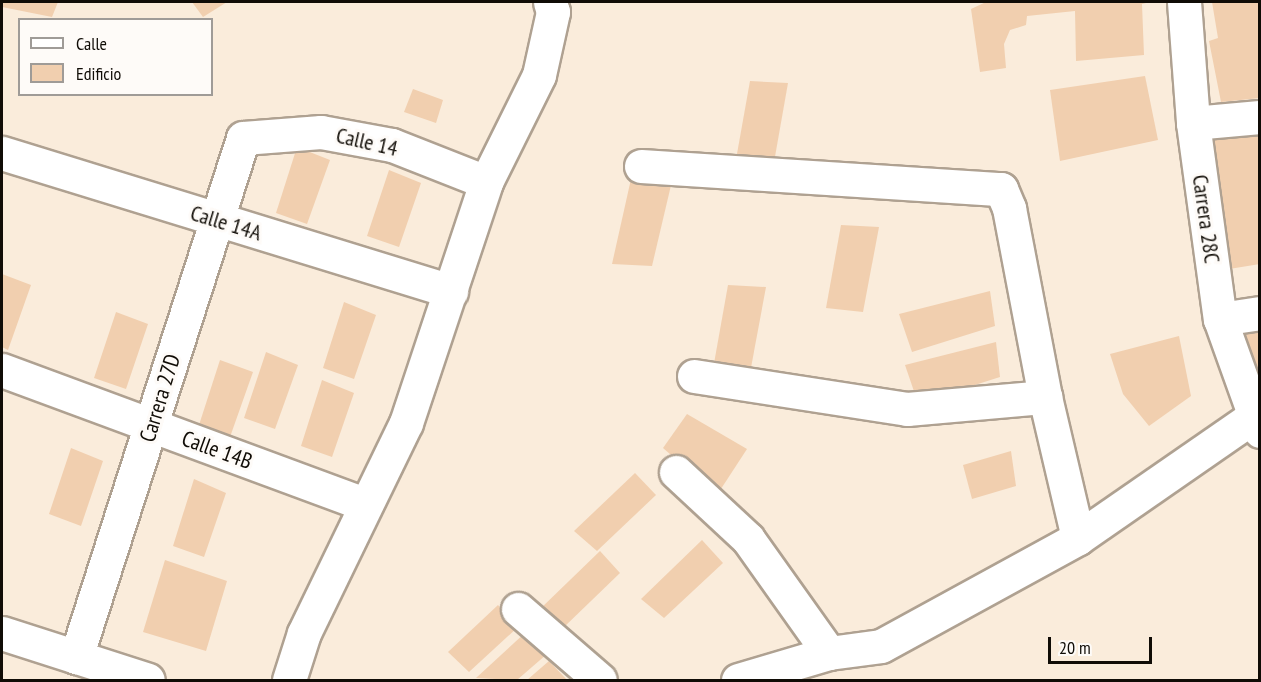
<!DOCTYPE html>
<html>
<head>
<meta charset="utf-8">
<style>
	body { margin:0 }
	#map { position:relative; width:1261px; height:682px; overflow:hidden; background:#faecdb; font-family:"PT Sans Narrow",sans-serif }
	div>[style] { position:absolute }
	.building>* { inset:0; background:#f1cfaf }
	.roads { filter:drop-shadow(2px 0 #afa191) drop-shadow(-2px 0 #afa191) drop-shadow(0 2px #afa191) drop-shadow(0 -2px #afa191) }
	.street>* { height:33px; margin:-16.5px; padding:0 16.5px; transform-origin:16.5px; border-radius:16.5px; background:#fff }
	span { translate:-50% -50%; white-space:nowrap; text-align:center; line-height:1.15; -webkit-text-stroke:6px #fefbf8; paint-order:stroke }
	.street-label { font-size:22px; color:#100c06 }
	.frame { position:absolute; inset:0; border:3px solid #100c06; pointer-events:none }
	.legend { position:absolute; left:18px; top:18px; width:195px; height:78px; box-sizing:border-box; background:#fefbf8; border:2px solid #9f9b97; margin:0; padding:8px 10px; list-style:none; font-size:18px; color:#100c06 }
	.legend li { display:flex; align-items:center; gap:12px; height:30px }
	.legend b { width:30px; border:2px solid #9f9b97 }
	.scale { position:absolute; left:1048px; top:637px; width:104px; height:27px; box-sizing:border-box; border:3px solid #100c06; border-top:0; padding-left:8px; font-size:18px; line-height:21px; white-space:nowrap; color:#100c06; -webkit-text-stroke:4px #fefbf8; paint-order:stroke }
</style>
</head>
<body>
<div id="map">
	<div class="building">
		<i style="clip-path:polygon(2px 2px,58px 2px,52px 17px,2px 7px)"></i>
		<i style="clip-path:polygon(192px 2px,227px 2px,203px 17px)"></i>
		<i style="clip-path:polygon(986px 2px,1150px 2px,1142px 4px,1144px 55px,1076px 61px,1075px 11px,1027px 16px,1026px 25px,1010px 30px,1004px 44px,1006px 68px,980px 72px,971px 9px)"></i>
		<i style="clip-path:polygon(1212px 2px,1260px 2px,1260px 98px,1221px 102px,1209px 41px,1218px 38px)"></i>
		<i style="clip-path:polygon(1145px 76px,1158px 140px,1060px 161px,1050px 90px)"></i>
		<i style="clip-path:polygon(750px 81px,788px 83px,773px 168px,735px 165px)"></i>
		<i style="clip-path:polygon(413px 89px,443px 100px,436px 123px,404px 112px)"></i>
		<i style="clip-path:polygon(1260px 136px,1260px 264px,1223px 270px,1207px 140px)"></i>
		<i style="clip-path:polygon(297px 147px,330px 160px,307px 224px,276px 213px)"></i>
		<i style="clip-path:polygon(389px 170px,421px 183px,399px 247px,367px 236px)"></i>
		<i style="clip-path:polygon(631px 179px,672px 181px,652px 266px,612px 264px)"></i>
		<i style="clip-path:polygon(841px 225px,879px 227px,863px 312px,826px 308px)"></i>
		<i style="clip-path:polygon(2px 274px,31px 285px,8px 350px,2px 347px)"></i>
		<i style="clip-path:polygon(728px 285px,766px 287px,750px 373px,713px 369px)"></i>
		<i style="clip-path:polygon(990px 291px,995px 326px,912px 352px,899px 314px)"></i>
		<i style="clip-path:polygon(344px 302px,376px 315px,354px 379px,323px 368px)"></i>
		<i style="clip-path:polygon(116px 312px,148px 324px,126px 389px,94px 378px)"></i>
		<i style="clip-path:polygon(1260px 329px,1260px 376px,1259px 376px,1243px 331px)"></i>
		<i style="clip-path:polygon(1179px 336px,1191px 396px,1149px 426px,1123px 394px,1110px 354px)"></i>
		<i style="clip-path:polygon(996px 342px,1000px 377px,918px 403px,905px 365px)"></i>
		<i style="clip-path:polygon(266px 352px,298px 365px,275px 429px,244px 418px)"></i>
		<i style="clip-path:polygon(220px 360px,253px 372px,230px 437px,199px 425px)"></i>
		<i style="clip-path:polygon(322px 380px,354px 393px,332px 457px,301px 446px)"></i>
		<i style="clip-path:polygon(687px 414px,747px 449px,717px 495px,663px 448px)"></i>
		<i style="clip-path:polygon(71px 448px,103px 461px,81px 526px,49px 514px)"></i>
		<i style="clip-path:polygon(1011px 451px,1016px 486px,972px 499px,963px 465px)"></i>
		<i style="clip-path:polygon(635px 473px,656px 495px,597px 551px,574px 531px)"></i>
		<i style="clip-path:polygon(194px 479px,226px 493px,204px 557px,173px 546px)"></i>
		<i style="clip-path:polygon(702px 540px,723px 563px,664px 618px,641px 599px)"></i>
		<i style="clip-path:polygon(600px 551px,620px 573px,562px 629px,539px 610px)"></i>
		<i style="clip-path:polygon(165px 560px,227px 581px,206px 651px,143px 632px)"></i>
		<i style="clip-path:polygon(498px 605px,518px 627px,469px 672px,448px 652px)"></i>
		<i style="clip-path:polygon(526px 632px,547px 654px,517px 680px,476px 678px)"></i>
		<i style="clip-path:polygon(549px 661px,567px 680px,527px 680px)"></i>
	</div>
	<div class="roads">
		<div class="street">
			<i style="left:1184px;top:2px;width:121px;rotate:85.7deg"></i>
			<i style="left:1193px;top:123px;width:198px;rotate:82.2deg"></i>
			<i style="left:1220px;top:319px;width:119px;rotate:70.3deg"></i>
			<i style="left:1193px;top:123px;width:67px;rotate:-5.1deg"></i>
			<i style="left:2px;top:153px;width:470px;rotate:17.1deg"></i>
			<i style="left:641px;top:166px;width:361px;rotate:3.7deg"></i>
			<i style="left:1001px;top:189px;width:21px;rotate:67deg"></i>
			<i style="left:1009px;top:208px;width:192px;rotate:79.2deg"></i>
			<i style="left:1045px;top:397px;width:145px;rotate:76.8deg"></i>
			<i style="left:1220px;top:319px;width:40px;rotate:-8.5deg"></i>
			<i style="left:2px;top:370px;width:387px;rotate:20.3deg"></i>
			<i style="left:694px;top:376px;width:216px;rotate:8.8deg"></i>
			<i style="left:907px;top:409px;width:139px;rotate:-5deg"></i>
			<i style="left:676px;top:472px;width:98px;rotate:42.9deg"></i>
			<i style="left:748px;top:539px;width:140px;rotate:54.6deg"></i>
			<i style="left:518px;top:609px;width:108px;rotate:40.9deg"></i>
			<i style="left:2px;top:633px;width:153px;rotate:17.8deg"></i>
			<i style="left:76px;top:657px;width:545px;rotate:-72.16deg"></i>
			<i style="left:243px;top:138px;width:78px;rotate:-4.4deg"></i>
			<i style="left:321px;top:132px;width:72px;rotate:10.4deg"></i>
			<i style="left:392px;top:145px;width:101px;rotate:21.5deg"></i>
			<i style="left:289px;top:680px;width:49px;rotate:-72.3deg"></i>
			<i style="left:304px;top:633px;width:233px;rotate:-64.1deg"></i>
			<i style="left:406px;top:423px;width:254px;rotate:-71.6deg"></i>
			<i style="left:486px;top:182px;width:119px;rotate:-63.6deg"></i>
			<i style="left:539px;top:75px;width:65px;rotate:-77.5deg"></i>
			<i style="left:553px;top:12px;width:10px;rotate:-107deg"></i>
			<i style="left:738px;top:680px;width:95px;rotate:-16.5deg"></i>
			<i style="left:829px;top:653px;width:52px;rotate:-7.7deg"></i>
			<i style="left:881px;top:646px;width:225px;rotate:-28.7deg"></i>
			<i style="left:1078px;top:538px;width:214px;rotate:-34.7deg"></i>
		</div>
	</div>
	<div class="street-label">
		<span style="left:367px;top:142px;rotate:13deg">Calle 14</span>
		<span style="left:1206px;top:219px;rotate:82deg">Carrera 28C</span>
		<span style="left:226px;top:223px;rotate:17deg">Calle 14A</span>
		<span style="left:160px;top:398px;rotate:-73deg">Carrera 27D</span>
		<span style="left:217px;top:450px;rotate:20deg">Calle 14B</span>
	</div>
	<div class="frame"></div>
	<ul class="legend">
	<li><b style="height:8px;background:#fff"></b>Calle</li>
	<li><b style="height:16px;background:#f1cfaf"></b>Edificio</li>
	</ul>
	<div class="scale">20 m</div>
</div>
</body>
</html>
